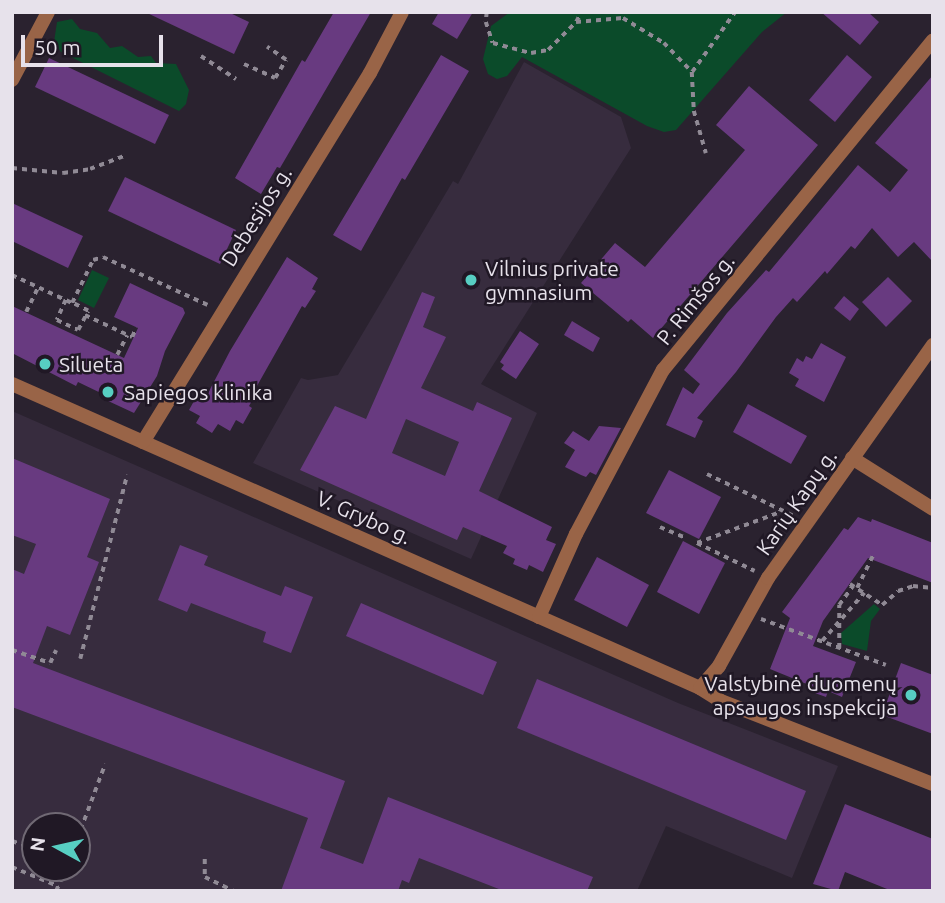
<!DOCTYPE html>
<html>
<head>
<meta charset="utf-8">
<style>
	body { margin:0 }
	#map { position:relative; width:945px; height:903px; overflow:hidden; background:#2a222f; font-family:Ubuntu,sans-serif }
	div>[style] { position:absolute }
	.built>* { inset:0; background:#372c3e }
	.green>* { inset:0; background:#0b4b2a }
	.building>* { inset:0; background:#683a80 }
	.path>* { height:3.5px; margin-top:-1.75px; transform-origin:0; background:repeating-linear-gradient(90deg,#908a95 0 5px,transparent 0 10px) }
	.street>* { height:14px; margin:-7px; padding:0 7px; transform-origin:7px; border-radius:7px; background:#996447 }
	.dots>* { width:19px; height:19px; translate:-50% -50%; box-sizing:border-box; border:4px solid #201825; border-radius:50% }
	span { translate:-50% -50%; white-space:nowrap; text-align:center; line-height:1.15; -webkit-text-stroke:5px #201825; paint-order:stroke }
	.street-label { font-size:21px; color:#e7e2eb }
	.poi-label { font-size:21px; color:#e7e2eb }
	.left { translate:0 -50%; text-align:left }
	.right { translate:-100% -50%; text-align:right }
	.frame { position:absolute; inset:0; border:14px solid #e7e2eb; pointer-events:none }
	.north { position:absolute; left:21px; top:812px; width:70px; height:70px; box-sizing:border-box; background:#201825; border:2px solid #706974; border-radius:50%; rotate:278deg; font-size:19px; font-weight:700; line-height:28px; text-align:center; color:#e7e2eb }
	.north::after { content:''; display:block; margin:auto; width:24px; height:32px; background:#57cec2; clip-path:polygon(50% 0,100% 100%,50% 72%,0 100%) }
	.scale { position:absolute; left:21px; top:35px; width:142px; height:32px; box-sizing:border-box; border:4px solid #e7e2eb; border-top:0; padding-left:9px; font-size:21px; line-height:24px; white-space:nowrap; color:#e7e2eb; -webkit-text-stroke:5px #201825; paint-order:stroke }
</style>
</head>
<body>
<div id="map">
	<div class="built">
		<i style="clip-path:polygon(524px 62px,621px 117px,631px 148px,481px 384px,537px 413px,471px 559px,253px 463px,301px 378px,308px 380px,338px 375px,453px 181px,458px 184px)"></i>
		<i style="clip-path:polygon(evenodd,12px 411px,678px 703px,838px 766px,792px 878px,666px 826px,637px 891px,12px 891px,12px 411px,35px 826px,77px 826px,77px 868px,35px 868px,35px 826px)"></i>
	</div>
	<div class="green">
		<i style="clip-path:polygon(510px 12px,787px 12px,762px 32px,676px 130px,664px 132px,647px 126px,522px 57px,507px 76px,497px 79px,488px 74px,483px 59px,491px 26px)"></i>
		<i style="clip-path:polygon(72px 19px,80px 29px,97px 33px,110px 48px,122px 46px,138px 57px,151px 56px,156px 63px,176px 64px,189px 90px,186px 104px,179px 111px,61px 52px,54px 42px,57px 22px)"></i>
		<i style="clip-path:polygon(92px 270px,109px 278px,94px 308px,78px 300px)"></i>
		<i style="clip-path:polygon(874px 604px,880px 609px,871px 621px,867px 651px,842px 644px,841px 633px)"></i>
	</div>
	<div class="building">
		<i style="clip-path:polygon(145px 12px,228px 12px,249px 22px,234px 54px)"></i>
		<i style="clip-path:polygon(334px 12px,371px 12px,280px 168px,277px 167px,261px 194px,235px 178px,302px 60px,305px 62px)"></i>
		<i style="clip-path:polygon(439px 12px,473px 12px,457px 39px,432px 24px)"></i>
		<i style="clip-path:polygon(821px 12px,868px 12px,879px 22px,860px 45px)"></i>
		<i style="clip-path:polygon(441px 55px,469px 71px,405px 180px,402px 178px,361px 251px,333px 235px)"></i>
		<i style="clip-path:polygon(847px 55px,872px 77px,835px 122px,809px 100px)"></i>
		<i style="clip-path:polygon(49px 58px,169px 115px,155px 144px,35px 87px)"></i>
		<i style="clip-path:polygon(933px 75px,933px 262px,914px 242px,898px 257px,872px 228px,855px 249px,851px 246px,827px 274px,825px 271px,797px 302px,793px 298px,776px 317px,736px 372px,697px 418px,703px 421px,695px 438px,666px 425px,683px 387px,693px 394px,700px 384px,684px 370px,727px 313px,766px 270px,769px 272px,858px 165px,890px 192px,908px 170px,875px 143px)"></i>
		<i style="clip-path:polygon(749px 86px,818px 145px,653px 338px,631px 319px,628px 322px,581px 283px,615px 243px,645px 267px,745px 150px,716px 125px)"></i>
		<i style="clip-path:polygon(125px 177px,236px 230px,220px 264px,108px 211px)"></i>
		<i style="clip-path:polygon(12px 203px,83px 236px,68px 268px,12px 241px)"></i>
		<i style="clip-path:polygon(287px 257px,318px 278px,312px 289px,316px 291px,305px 308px,302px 306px,253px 393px,256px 394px,249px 406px,252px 408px,243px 424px,236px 420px,230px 431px,218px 424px,212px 433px,196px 423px,200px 416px,189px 410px,199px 392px,206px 397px,230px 351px)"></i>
		<i style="clip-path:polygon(888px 277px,912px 301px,886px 327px,862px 302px)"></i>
		<i style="clip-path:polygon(130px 283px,183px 308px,185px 313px,165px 351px,157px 376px,134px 413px,106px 400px,107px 396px,78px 382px,76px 386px,12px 353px,12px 306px,124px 358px,138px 328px,114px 317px)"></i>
		<i style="clip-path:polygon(evenodd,422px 292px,435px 297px,423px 327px,446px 337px,421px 388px,473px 411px,477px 402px,512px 418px,479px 491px,552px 527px,546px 540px,556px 544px,543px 572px,529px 565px,527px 570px,513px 564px,515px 559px,503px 553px,507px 546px,463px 527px,457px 540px,300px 470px,335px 406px,366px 419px,422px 292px,406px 419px,459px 442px,445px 476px,392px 453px,406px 419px)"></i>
		<i style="clip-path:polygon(844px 296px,859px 309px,850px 321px,834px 308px)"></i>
		<i style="clip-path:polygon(572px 321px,600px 338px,593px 352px,564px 335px)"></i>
		<i style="clip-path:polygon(520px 331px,539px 344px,516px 379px,501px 369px,504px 365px,500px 362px)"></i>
		<i style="clip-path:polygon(821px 343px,846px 357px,824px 402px,795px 386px,799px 379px,789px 373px,797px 358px,803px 362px,806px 356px,812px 359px)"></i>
		<i style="clip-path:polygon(748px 404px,807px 436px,791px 464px,733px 432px)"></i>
		<i style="clip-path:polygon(599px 426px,621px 428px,596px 475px,590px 472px,586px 477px,581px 475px,565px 467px,575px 450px,564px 443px,573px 431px,589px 441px)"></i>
		<i style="clip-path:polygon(12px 458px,110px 499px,87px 557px,99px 562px,70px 635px,47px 626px,33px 663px,345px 781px,320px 848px,363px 864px,388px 797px,593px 877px,587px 891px,504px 891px,419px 858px,409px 883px,402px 880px,398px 891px,281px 891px,308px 818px,12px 707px,12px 569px,24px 574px,36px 544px,12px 535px)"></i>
		<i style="clip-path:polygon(669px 470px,721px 497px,699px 539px,646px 513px)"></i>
		<i style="clip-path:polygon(858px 517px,871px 522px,872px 519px,933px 543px,933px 583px,868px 558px,823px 621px,813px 646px,856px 662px,842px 697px,828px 691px,826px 697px,812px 692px,814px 687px,770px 669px,790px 618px,782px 612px,844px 528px,848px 530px)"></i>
		<i style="clip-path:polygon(683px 541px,725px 563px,699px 614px,657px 592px)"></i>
		<i style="clip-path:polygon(180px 545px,208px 556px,204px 565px,281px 596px,285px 586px,313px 597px,291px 653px,263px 642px,266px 632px,191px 603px,187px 612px,158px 600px)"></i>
		<i style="clip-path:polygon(597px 557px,649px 585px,627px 627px,574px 600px)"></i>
		<i style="clip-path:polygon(361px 603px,497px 662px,483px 695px,346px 636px)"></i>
		<i style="clip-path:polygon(901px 663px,933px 675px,933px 734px,882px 715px)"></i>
		<i style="clip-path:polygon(537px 679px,806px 791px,786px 840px,517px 728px)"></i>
		<i style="clip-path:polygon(845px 804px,933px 839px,933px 891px,892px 891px,845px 872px,838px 891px,813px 884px)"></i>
	</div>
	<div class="path">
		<i style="left:487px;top:12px;width:10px;rotate:96deg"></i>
		<i style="left:486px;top:22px;width:22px;rotate:72deg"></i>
		<i style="left:493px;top:43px;width:39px;rotate:15deg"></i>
		<i style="left:531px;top:53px;width:17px;rotate:-10deg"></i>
		<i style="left:548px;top:50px;width:40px;rotate:-45deg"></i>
		<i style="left:576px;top:22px;width:11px;rotate:-63deg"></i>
		<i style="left:576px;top:22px;width:47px;rotate:-4.9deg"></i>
		<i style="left:623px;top:18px;width:48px;rotate:31.4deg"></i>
		<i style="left:664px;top:43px;width:40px;rotate:46deg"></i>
		<i style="left:692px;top:72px;width:39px;rotate:87deg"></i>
		<i style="left:694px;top:111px;width:44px;rotate:74.1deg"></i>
		<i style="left:201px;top:56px;width:42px;rotate:33.3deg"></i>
		<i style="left:244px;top:64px;width:34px;rotate:24deg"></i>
		<i style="left:275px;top:78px;width:21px;rotate:-59deg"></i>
		<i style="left:286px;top:60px;width:23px;rotate:-146deg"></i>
		<i style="left:692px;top:72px;width:74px;rotate:-54.4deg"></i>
		<i style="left:12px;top:168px;width:51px;rotate:5.6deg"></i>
		<i style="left:63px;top:173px;width:27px;rotate:-8deg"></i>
		<i style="left:90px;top:169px;width:36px;rotate:-21deg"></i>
		<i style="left:12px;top:275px;width:66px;rotate:25deg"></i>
		<i style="left:72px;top:303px;width:48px;rotate:-64deg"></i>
		<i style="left:93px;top:260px;width:10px;rotate:-17deg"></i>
		<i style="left:103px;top:257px;width:115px;rotate:24.6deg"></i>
		<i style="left:66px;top:300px;width:22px;rotate:114deg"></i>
		<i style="left:57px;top:320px;width:23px;rotate:25deg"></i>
		<i style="left:78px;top:330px;width:21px;rotate:-62deg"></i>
		<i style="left:88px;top:311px;width:18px;rotate:-153deg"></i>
		<i style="left:26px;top:312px;width:28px;rotate:-64deg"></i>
		<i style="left:85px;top:315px;width:52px;rotate:25.1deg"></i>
		<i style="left:132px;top:337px;width:10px;rotate:-66deg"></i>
		<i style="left:117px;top:355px;width:22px;rotate:-63deg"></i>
		<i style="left:707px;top:474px;width:97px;rotate:25.8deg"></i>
		<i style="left:660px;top:527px;width:28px;rotate:23deg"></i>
		<i style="left:697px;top:543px;width:92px;rotate:-20.4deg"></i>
		<i style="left:697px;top:543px;width:64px;rotate:25.8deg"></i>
		<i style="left:850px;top:584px;width:38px;rotate:33deg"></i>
		<i style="left:882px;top:605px;width:21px;rotate:-41deg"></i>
		<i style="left:898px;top:591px;width:16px;rotate:-18deg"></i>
		<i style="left:913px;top:586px;width:20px;rotate:6deg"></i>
		<i style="left:857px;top:588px;width:39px;rotate:-64deg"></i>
		<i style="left:761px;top:619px;width:133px;rotate:20.2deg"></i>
		<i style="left:822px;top:641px;width:64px;rotate:-48.8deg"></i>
		<i style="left:839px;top:648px;width:43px;rotate:-90deg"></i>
		<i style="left:839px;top:605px;width:24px;rotate:-54deg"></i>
		<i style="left:12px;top:650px;width:40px;rotate:18.9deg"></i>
		<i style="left:50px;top:663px;width:14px;rotate:-65deg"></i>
		<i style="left:80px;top:659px;width:190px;rotate:-75.7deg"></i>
		<i style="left:77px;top:839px;width:80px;rotate:-69.5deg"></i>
		<i style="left:12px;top:841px;width:24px;rotate:19deg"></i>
		<i style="left:28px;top:847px;width:13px;rotate:-72deg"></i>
		<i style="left:205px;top:859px;width:18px;rotate:90deg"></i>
		<i style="left:205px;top:877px;width:32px;rotate:26deg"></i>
		<i style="left:12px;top:867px;width:50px;rotate:22.4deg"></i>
		<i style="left:56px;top:891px;width:25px;rotate:-67deg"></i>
	</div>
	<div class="street">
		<i style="left:12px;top:80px;width:77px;rotate:-62.1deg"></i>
		<i style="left:12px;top:384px;width:752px;rotate:23.84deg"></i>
		<i style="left:700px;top:688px;width:25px;rotate:32deg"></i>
		<i style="left:721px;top:701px;width:228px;rotate:21.4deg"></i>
		<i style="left:143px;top:442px;width:433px;rotate:-58.4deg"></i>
		<i style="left:370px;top:73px;width:69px;rotate:-62.3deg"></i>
		<i style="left:852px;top:458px;width:96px;rotate:32.2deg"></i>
		<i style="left:539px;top:617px;width:91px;rotate:-66deg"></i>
		<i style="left:576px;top:534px;width:186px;rotate:-62.1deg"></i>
		<i style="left:663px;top:370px;width:426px;rotate:-50.7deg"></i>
		<i style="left:700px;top:688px;width:29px;rotate:-49deg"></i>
		<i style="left:719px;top:666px;width:101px;rotate:-60.9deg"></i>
		<i style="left:768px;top:578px;width:286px;rotate:-54.7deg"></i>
	</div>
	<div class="dots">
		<i style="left:471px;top:280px;background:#57cec2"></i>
		<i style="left:45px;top:364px;background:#57cec2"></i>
		<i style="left:108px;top:392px;background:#57cec2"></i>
		<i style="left:911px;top:695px;background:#57cec2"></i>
	</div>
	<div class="street-label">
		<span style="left:256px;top:216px;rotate:-58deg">Debesijos g.</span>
		<span style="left:695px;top:299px;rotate:-51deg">P. Rimšos g.</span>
		<span style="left:796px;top:502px;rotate:-55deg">Karių Kapų g.</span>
		<span style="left:364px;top:517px;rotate:24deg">V. Grybo g.</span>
	</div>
	<div class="poi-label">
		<span class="left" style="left:485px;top:280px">Vilnius private<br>gymnasium</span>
		<span class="left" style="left:59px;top:364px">Silueta</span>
		<span class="left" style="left:124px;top:392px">Sapiegos klinika</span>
		<span class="right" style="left:897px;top:695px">Valstybinė duomenų<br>apsaugos inspekcija</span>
	</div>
	<div class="frame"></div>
	<div class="north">N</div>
	<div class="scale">50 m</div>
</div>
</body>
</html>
